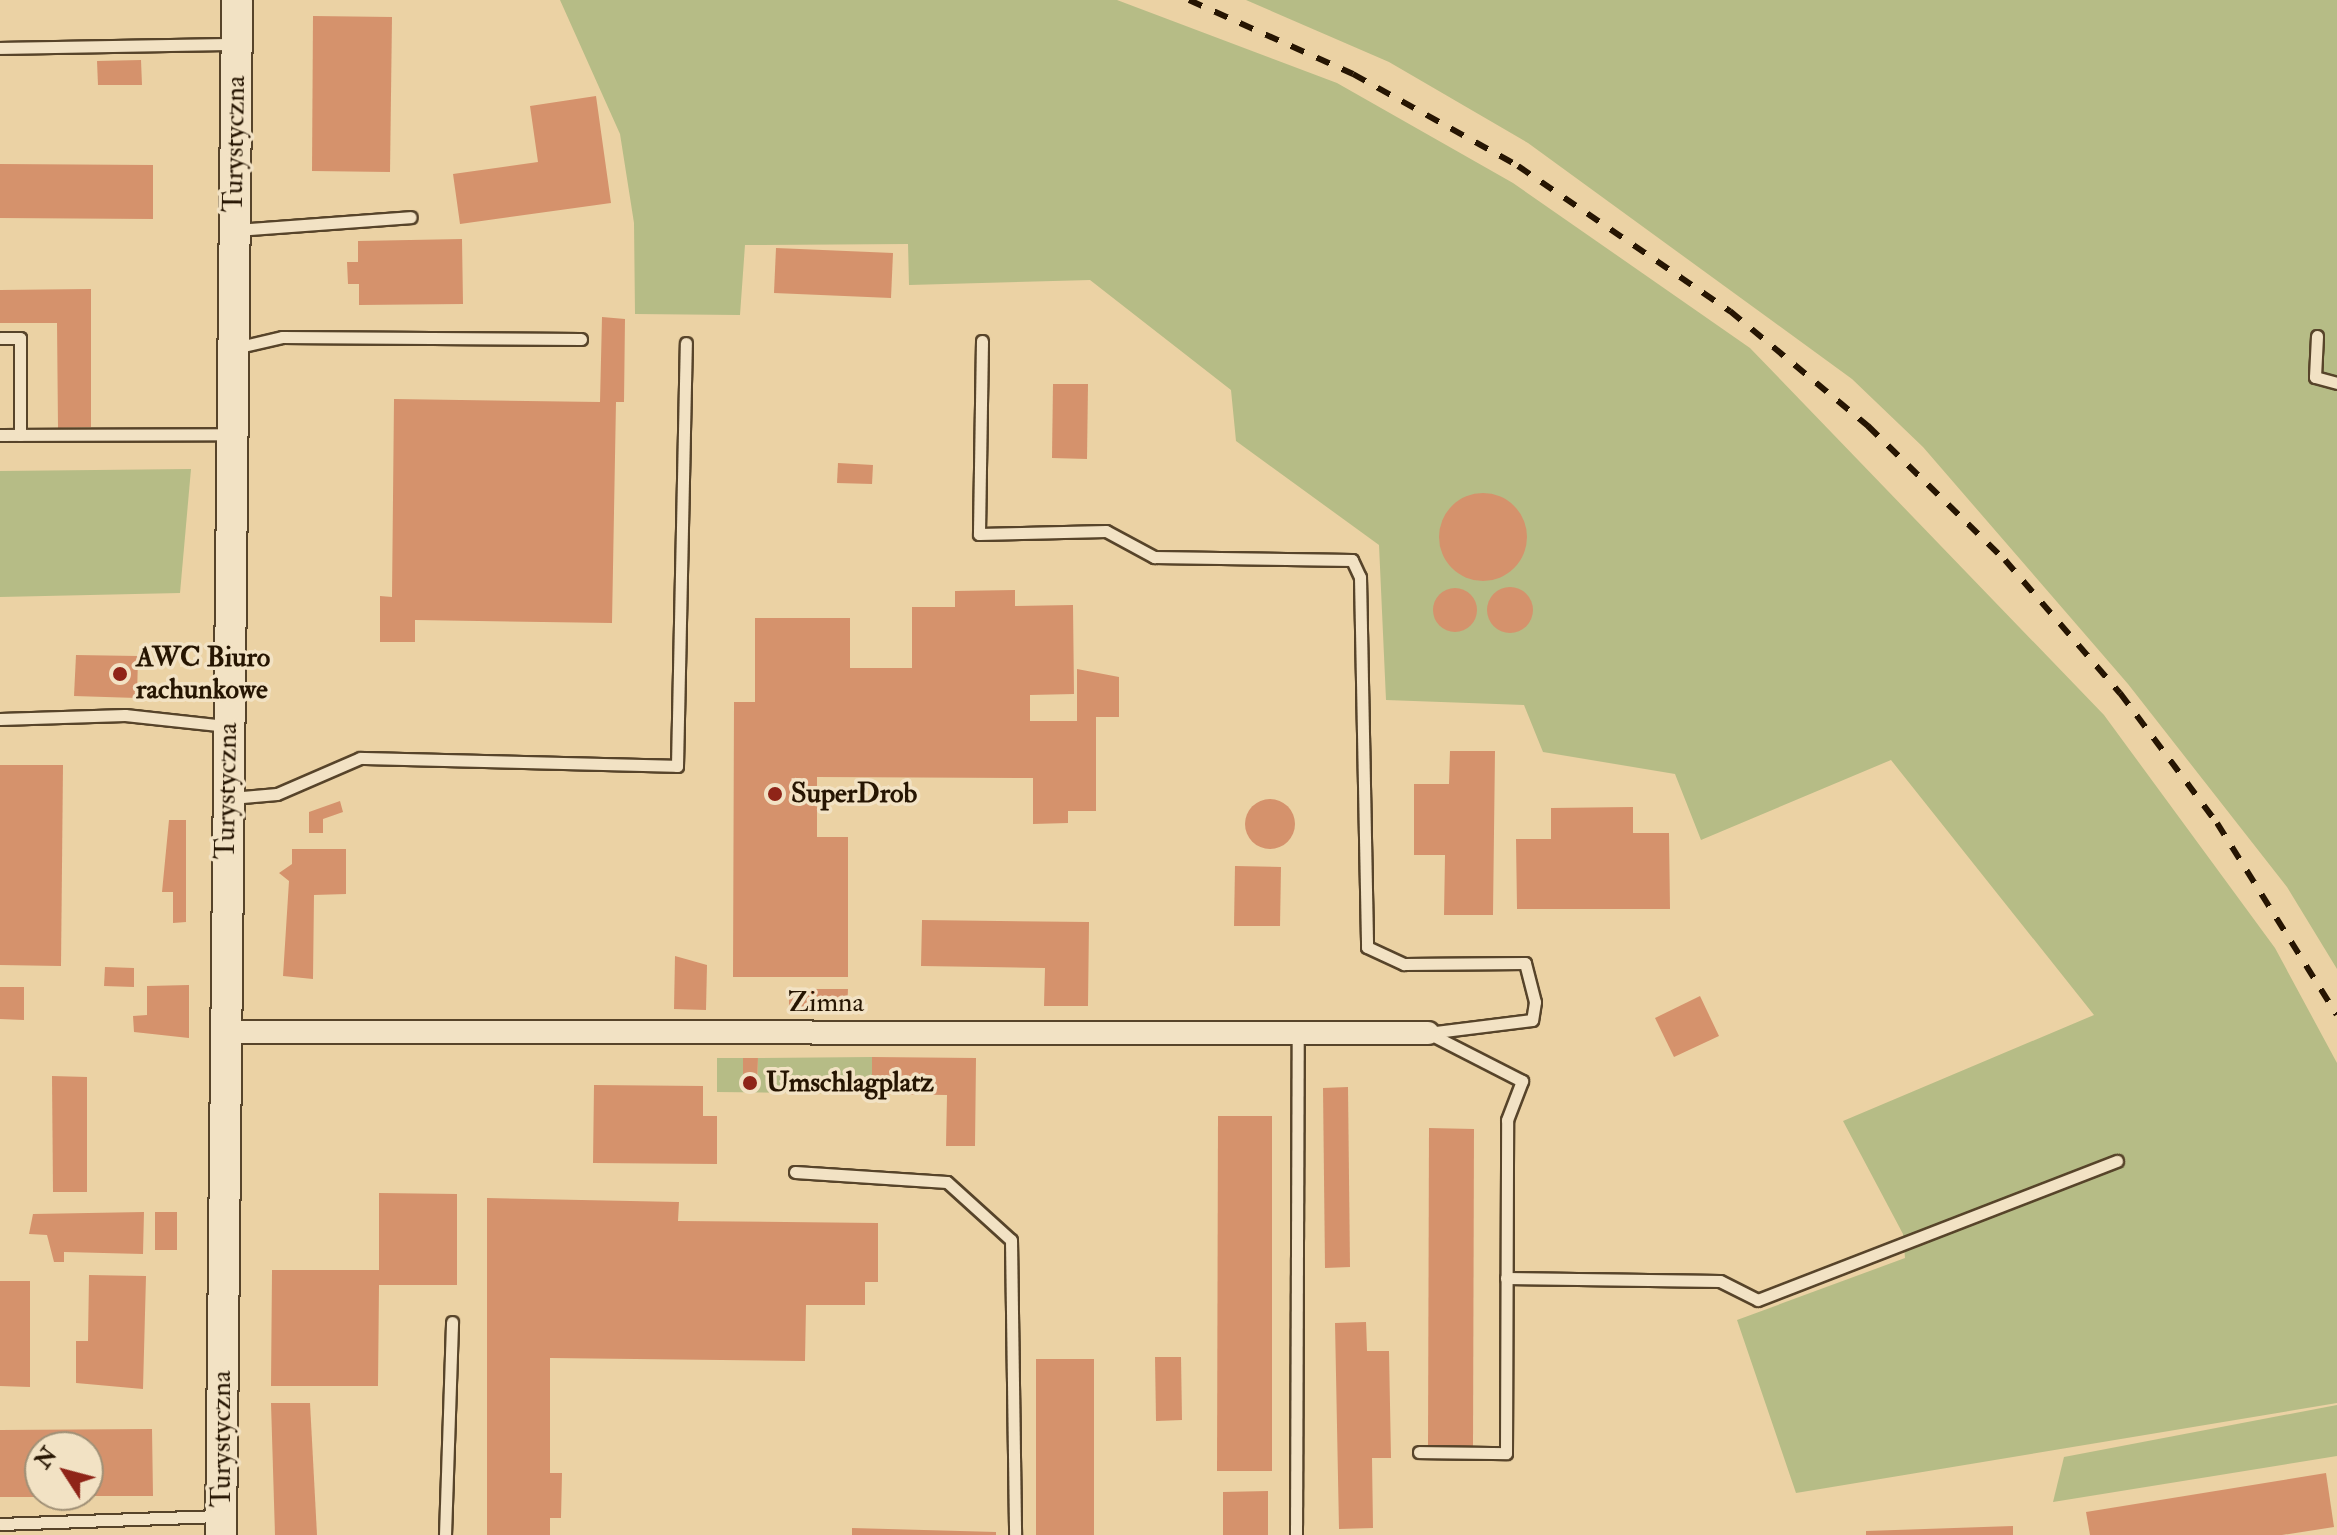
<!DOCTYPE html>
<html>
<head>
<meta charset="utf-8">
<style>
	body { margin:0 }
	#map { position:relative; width:2337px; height:1535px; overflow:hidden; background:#ebd2a4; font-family:"IM FELL Double Pica",serif }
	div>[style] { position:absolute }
	.green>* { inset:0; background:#b6bc86 }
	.building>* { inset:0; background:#d5926c }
	.round { border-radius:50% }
	.roads { filter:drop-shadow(2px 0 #57442a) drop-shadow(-2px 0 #57442a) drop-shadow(0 2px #57442a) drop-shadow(0 -2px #57442a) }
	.lane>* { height:11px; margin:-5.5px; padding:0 5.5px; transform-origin:5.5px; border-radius:5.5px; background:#f2e2c4 }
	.street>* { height:22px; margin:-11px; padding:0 11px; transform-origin:11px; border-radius:11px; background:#f2e2c4 }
	.secondary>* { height:30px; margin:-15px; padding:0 15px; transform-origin:15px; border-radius:15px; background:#f2e2c4 }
	.rail>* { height:6px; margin-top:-3px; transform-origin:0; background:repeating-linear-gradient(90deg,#261502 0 14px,transparent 0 28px) }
	.dots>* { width:22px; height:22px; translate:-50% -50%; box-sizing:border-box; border:4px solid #f2e2c4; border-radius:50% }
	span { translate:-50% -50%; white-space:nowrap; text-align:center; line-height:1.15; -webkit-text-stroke:7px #f2e2c4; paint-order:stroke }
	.street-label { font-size:28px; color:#261502 }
	.poi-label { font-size:28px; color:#261502; font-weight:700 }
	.left { translate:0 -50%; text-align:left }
	.north { position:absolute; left:24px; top:1431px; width:80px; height:80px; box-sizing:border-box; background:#f2e2c4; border:2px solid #a09076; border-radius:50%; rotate:306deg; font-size:22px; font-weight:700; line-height:32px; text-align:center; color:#261502 }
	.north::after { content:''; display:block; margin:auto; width:28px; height:36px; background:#8f2418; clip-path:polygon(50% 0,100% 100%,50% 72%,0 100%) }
</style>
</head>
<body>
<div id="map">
	<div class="green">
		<i style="clip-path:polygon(560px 0,1117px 0,1337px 83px,1513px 183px,1750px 348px,2104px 715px,2275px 948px,2337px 1063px,2337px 1403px,1796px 1493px,1737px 1320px,1905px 1258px,1903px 1234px,1843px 1121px,2094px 1015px,1891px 760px,1701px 840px,1675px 774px,1543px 752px,1524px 705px,1386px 700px,1379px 545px,1236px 441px,1231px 390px,1090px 280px,909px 285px,908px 244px,745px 245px,740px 315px,635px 314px,634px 223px,620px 134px)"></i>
		<i style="clip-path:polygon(1246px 0,2337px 0,2337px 969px,2287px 887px,2128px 684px,1923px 447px,1852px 379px,1528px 143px,1389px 62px)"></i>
		<i style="clip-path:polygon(191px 469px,180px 593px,0 597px,0 471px)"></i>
		<i style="clip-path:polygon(872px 1057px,872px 1094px,717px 1092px,717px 1058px,743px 1058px,743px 1087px,757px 1086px,758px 1058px)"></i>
		<i style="clip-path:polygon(2337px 1405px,2337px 1456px,2053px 1502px,2064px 1457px)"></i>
	</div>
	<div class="building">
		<i style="clip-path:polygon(313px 16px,392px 17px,390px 172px,312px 171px)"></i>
		<i style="clip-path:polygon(141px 60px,142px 85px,98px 85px,97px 61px)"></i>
		<i style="clip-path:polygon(596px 96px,611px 203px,460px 224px,453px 174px,538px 162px,530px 106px)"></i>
		<i style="clip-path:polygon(0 164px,153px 165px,153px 219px,0 218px)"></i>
		<i style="clip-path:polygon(462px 239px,463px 304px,359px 305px,359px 284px,348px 284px,347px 262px,358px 262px,358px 241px)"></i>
		<i style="clip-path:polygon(776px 248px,893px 253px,891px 298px,774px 293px)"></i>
		<i style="clip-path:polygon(91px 289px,91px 427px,58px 428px,57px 323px,0 323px,0 290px)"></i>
		<i style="clip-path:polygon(602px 317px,625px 319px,624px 402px,616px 402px,612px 623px,415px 620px,415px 642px,380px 642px,380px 596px,392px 597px,394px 399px,600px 402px)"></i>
		<i style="clip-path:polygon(1053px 384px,1088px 384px,1087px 459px,1052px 458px)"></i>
		<i style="clip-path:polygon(838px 463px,873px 465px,872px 484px,837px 483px)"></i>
		<i class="round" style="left:1439px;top:493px;width:88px;height:88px"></i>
		<i class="round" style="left:1487px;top:587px;width:46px;height:46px"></i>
		<i class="round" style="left:1433px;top:588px;width:44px;height:44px"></i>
		<i style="clip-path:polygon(1015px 590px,1015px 606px,1073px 605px,1074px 694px,1030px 695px,1030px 721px,1077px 721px,1077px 669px,1119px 677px,1119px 717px,1096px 717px,1096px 811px,1068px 811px,1068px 823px,1033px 824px,1033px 778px,817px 777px,817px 837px,848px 837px,848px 977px,733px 977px,734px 702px,755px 702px,755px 618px,850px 618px,850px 668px,912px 668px,912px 607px,955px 607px,955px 591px)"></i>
		<i style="clip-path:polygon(76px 655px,138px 656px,137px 698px,74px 696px)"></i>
		<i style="clip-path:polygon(1450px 751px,1495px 751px,1493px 915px,1444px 915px,1445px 855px,1414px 855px,1414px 784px,1449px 784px)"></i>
		<i style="clip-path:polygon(0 765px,63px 765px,61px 966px,0 965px)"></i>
		<i class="round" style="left:1245px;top:799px;width:50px;height:50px"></i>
		<i style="clip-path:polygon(340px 801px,343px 812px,323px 819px,323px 833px,309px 833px,309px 812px)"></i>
		<i style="clip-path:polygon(1633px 807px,1633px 833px,1669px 833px,1670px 909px,1517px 909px,1516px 839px,1551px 839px,1551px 808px)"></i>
		<i style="clip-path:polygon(169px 820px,186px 820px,186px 922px,173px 923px,173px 892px,162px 892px)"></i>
		<i style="clip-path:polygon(292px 849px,346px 849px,346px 894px,314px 895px,313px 979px,283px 976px,289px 881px,279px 873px,292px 864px)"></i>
		<i style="clip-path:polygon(1235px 866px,1281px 867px,1280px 926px,1234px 926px)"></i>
		<i style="clip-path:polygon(922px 920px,1089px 922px,1088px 1006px,1044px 1006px,1045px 968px,921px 966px)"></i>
		<i style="clip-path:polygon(675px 956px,707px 965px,706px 1010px,674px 1009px)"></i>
		<i style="clip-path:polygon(105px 967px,134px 968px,134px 987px,104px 986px)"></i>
		<i style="clip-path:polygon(189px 985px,189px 1038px,134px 1032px,133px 1016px,147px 1015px,147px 986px)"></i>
		<i style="clip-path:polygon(0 987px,24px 987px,24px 1020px,0 1019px)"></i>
		<i style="clip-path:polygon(789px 989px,848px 989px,847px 1009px,789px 1009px)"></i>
		<i style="clip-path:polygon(1700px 996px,1719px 1036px,1674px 1057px,1655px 1018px)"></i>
		<i style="clip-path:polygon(872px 1057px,976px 1058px,975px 1146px,946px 1146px,947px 1095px,872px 1094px)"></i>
		<i style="clip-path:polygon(743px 1058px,758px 1058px,757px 1087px,743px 1087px)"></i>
		<i style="clip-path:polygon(52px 1076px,87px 1077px,87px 1192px,53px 1192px)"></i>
		<i style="clip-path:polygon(594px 1085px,703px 1086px,703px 1116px,717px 1116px,717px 1164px,593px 1163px)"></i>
		<i style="clip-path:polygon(1348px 1087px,1350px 1267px,1325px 1268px,1323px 1088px)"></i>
		<i style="clip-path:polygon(1218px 1116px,1272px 1116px,1272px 1471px,1217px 1471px)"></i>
		<i style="clip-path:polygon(1429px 1128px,1474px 1129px,1473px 1447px,1428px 1447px)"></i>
		<i style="clip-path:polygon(379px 1193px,457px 1194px,457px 1285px,379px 1285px,378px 1386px,271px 1386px,272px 1270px,379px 1270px)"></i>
		<i style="clip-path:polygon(487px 1198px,679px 1202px,678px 1221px,878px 1223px,878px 1282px,865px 1282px,865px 1305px,806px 1305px,805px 1361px,550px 1358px,550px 1473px,562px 1473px,561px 1518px,550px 1518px,550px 1535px,487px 1535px)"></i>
		<i style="clip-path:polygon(144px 1212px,143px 1254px,64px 1252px,64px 1262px,54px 1262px,47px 1235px,29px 1234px,33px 1214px)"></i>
		<i style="clip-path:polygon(155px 1212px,177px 1212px,177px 1250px,155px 1250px)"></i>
		<i style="clip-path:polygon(89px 1275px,146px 1276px,143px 1389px,76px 1383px,76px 1341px,88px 1341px)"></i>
		<i style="clip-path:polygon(0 1281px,30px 1281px,30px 1387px,0 1386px)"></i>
		<i style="clip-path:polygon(1366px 1322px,1367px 1351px,1389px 1351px,1391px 1458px,1372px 1458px,1373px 1528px,1339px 1529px,1335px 1323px)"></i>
		<i style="clip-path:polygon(1155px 1357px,1181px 1357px,1182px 1420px,1156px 1421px)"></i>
		<i style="clip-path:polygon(1036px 1359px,1094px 1359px,1094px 1535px,1036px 1535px)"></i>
		<i style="clip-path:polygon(271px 1403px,310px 1403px,317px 1535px,275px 1535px)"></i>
		<i style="clip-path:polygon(152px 1429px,153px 1496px,88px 1496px,88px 1447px,40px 1447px,40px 1497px,0 1497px,0 1430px)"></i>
		<i style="clip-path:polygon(2326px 1473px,2334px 1527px,2282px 1535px,2090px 1535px,2086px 1512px)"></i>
		<i style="clip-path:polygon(1268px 1491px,1268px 1535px,1223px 1535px,1223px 1492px)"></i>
		<i style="clip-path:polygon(2013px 1526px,2013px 1535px,1866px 1535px,1866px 1531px)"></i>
		<i style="clip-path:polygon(852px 1528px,996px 1532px,996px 1535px,852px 1535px)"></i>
	</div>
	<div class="roads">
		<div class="lane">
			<i style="left:0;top:48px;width:236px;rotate:-1deg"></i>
			<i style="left:235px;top:230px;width:176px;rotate:-4.2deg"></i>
			<i style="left:2317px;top:336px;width:41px;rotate:92.8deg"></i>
			<i style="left:2315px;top:377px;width:23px;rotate:15deg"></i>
			<i style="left:0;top:338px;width:20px"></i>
			<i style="left:20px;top:338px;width:97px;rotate:90deg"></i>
			<i style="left:982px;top:341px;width:193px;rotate:90.9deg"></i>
			<i style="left:979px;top:534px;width:127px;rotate:-1.4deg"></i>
			<i style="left:1106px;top:531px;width:55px;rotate:28.4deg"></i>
			<i style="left:1154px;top:557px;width:198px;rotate:0.9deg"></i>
			<i style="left:1352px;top:560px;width:19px;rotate:65deg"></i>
			<i style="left:1360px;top:577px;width:370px;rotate:88.9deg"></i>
			<i style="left:1367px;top:947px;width:41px;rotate:24.7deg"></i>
			<i style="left:1404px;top:964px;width:121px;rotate:-0.5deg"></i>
			<i style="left:1525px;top:963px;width:40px;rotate:75.6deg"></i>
			<i style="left:1535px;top:1002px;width:18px;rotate:99deg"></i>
			<i style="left:1532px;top:1020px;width:105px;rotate:172.9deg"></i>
			<i style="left:235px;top:348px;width:48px;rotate:-13.2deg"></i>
			<i style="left:282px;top:337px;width:299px;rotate:0.4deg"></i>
			<i style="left:0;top:435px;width:231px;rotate:-0.2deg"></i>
			<i style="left:0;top:719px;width:125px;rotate:-1.8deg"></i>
			<i style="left:125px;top:715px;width:103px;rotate:6.2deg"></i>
			<i style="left:231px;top:798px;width:46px;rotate:-5deg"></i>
			<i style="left:277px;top:794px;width:90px;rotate:-23.4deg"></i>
			<i style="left:360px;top:758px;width:317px;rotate:1.4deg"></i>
			<i style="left:677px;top:766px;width:423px;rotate:-88.8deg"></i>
			<i style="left:795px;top:1172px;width:152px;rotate:3.8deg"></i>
			<i style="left:947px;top:1182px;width:86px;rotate:42.2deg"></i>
			<i style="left:1011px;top:1240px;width:295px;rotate:89.2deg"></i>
			<i style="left:1506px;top:1278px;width:214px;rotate:0.8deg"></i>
			<i style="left:1720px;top:1281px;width:42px;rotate:26.6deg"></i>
			<i style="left:1758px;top:1300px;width:385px;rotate:-21.2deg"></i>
			<i style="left:1419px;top:1452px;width:87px;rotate:0.7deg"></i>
			<i style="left:1506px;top:1453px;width:333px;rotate:-89.8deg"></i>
			<i style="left:1507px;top:1120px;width:42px;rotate:-69deg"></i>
			<i style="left:1522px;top:1081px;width:103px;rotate:-152.9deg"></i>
			<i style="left:0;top:1524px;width:219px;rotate:-2.1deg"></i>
			<i style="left:445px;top:1535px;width:213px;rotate:-88.1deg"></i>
			<i style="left:1296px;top:1535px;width:494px;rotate:-89.8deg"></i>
		</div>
		<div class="street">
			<i style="left:224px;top:1032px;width:1204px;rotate:0.05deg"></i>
		</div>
		<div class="secondary">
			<i style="left:221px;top:1535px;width:1535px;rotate:-89.4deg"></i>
		</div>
	</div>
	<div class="rail">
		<i style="left:1189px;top:0;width:180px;rotate:24.3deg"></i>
		<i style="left:1353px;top:74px;width:189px;rotate:29.1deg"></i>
		<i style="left:1518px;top:166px;width:257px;rotate:34.4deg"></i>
		<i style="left:1730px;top:311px;width:180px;rotate:39.8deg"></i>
		<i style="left:1868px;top:426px;width:192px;rotate:44.4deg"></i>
		<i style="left:2005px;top:560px;width:176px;rotate:49.2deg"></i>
		<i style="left:2120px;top:693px;width:162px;rotate:53.3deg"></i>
		<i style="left:2217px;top:823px;width:226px;rotate:58deg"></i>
	</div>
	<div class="dots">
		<i style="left:120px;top:674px;background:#8f2418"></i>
		<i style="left:775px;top:794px;background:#8f2418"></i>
		<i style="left:750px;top:1083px;background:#8f2418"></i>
	</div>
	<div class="street-label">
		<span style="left:235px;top:144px;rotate:-89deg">Turystyczna</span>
		<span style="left:227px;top:791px;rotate:-89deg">Turystyczna</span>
		<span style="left:826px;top:1003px">Zimna</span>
		<span style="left:222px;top:1439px;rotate:-90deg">Turystyczna</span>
	</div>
	<div class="poi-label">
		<span class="left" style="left:136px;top:674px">AWC Biuro<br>rachunkowe</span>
		<span class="left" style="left:791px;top:794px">SuperDrob</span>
		<span class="left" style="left:766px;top:1083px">Umschlagplatz</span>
	</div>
	<div class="north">N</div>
</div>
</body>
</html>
